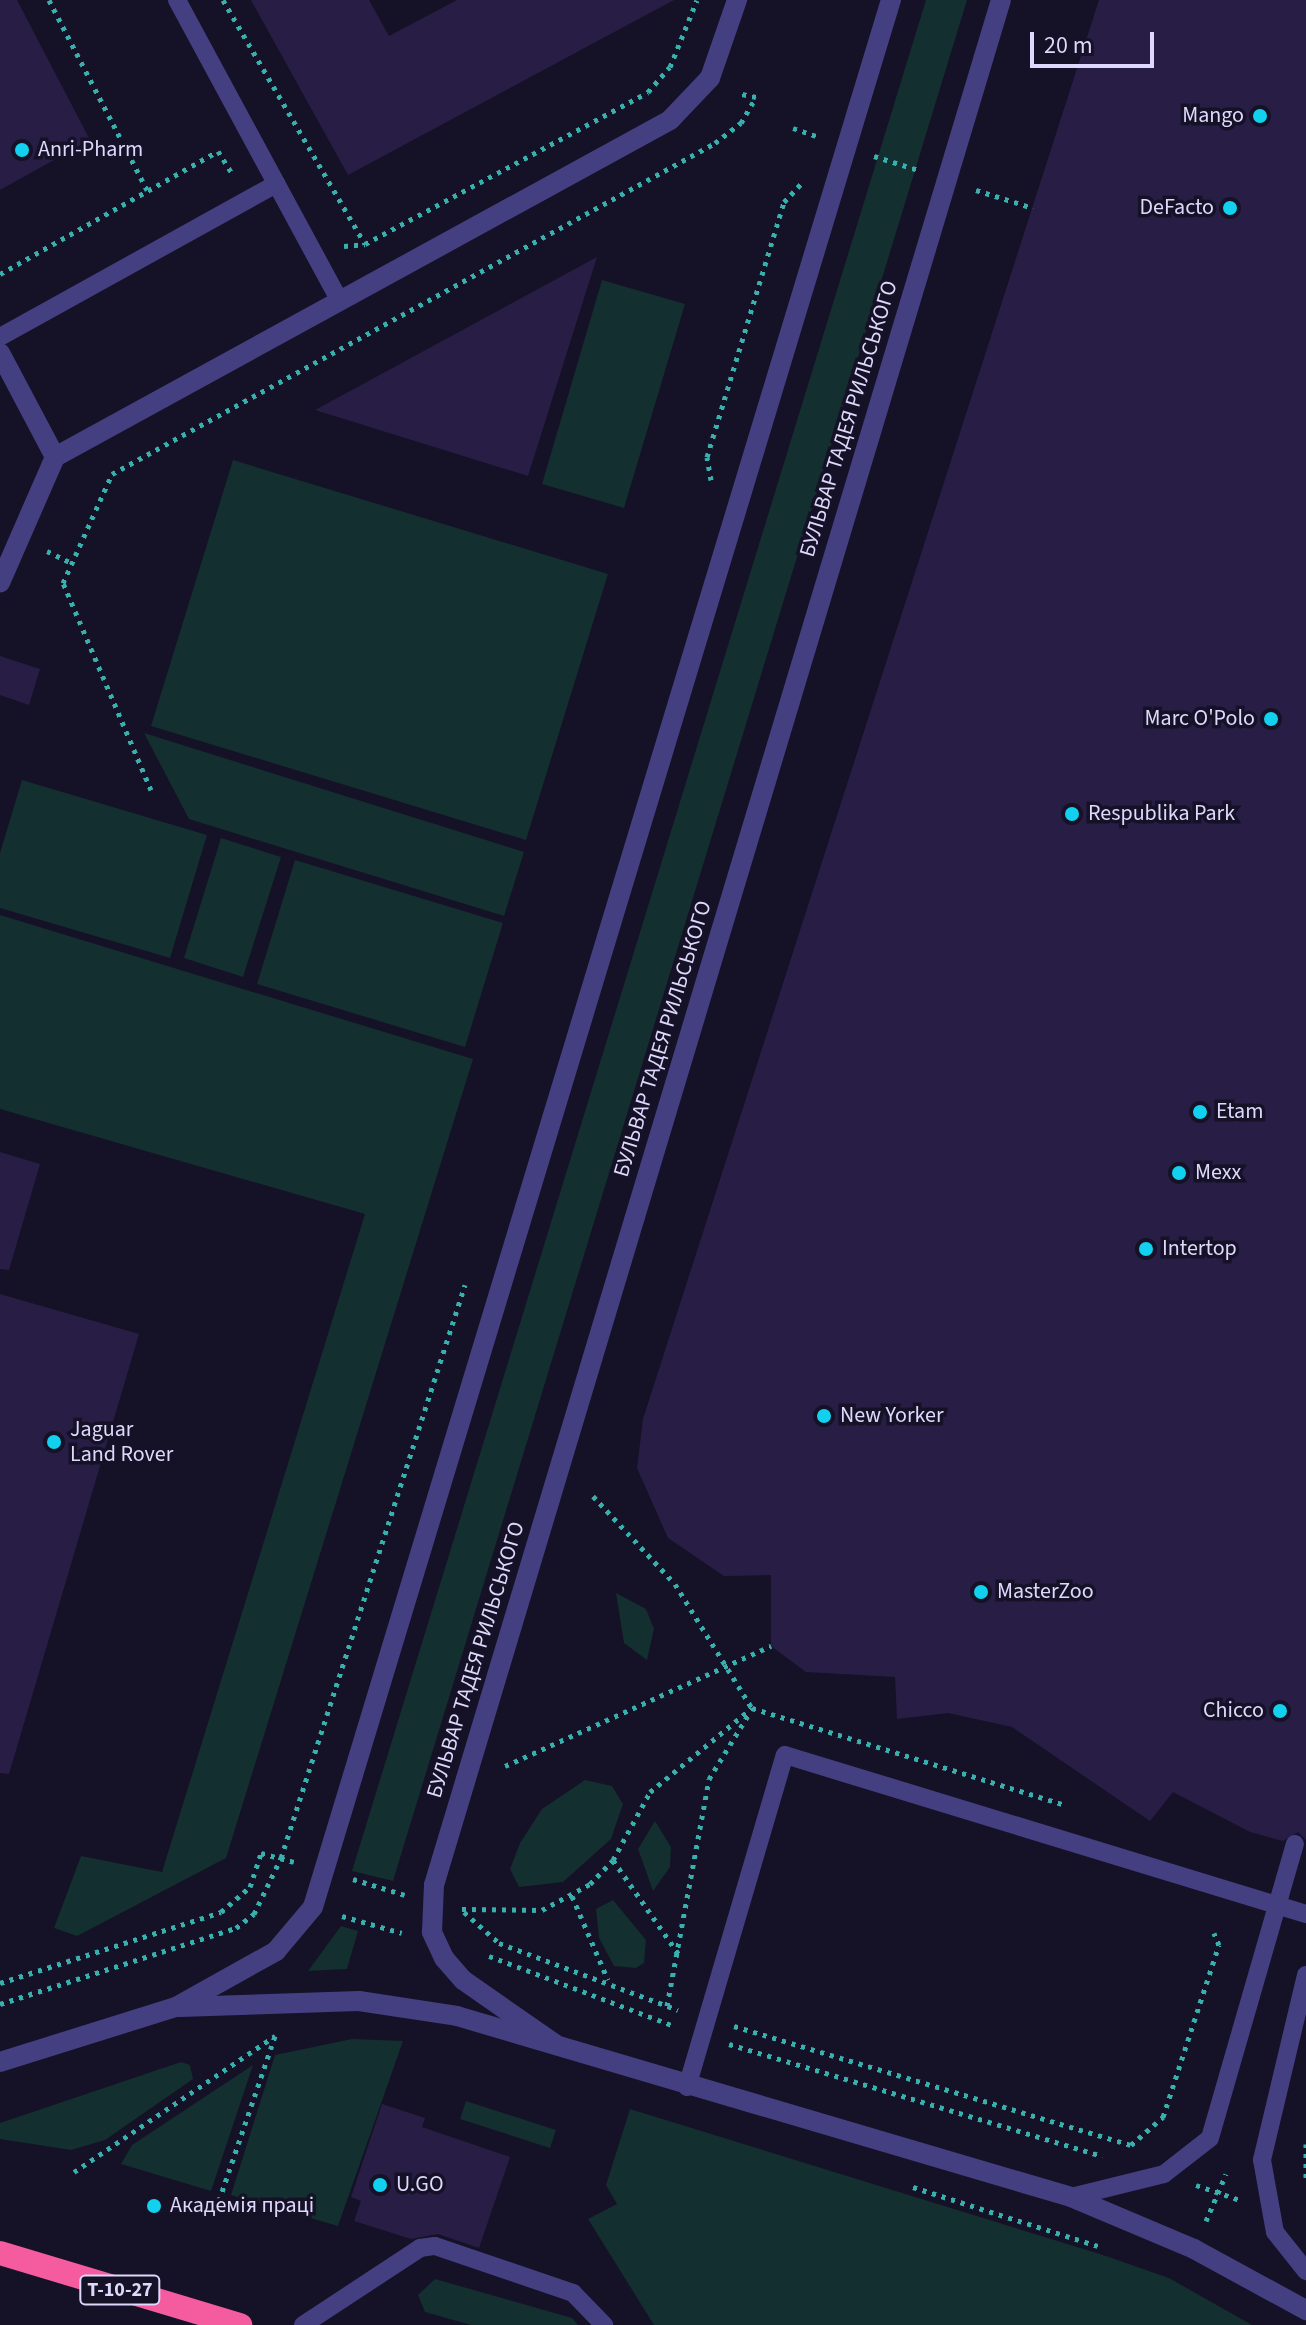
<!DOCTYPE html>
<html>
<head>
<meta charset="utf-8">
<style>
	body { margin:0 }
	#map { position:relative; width:1306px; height:2325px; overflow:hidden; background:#151126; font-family:"Source Sans 3",sans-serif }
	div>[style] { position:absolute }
	.green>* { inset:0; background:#142f2f }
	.building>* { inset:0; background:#281e45 }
	.path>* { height:5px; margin-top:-2.5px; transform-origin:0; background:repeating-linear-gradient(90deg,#38b0ad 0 4px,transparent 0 10px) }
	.lane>* { height:18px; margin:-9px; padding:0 9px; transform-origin:9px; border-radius:9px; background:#443f81 }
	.street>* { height:20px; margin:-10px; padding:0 10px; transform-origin:10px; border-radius:10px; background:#443f81 }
	.highway>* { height:24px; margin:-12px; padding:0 12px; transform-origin:12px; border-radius:12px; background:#f45c9f }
	.dots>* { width:22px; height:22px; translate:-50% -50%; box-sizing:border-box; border:4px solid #151126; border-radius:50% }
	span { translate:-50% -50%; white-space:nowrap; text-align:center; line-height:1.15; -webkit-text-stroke:7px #151126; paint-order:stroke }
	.shield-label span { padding:2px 6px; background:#151126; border:2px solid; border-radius:6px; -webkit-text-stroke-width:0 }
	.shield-label { font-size:20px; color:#ded8fc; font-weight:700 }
	.poi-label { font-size:22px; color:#ded8fc }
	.right { translate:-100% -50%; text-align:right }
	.left { translate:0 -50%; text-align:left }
	.street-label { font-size:22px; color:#ded8fc }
	.scale { position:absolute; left:1030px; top:32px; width:124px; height:36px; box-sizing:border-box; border:4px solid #ded8fc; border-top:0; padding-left:10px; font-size:24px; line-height:28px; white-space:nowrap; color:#ded8fc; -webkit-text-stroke:6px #151126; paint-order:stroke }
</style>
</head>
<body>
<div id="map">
	<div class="green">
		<i style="clip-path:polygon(926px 0,967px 0,393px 1881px,352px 1871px)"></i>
		<i style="clip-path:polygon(602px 280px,685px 304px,624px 508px,542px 484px)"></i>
		<i style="clip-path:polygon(233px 460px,608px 574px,526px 840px,151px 726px)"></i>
		<i style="clip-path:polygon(144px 733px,524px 852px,504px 916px,189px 819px)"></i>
		<i style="clip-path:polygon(22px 780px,207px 835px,170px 958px,0 908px,0 853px)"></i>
		<i style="clip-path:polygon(221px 838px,281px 857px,243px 977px,184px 958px)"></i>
		<i style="clip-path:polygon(295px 860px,503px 923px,465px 1047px,257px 984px)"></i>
		<i style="clip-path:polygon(0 915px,473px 1059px,226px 1858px,77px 1936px,54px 1928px,81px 1856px,162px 1872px,365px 1214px,0 1109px)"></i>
		<i style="clip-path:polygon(616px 1593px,646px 1609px,654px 1629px,647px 1660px,624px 1643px)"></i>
		<i style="clip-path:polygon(585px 1780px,612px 1786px,623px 1804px,611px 1839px,563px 1882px,519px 1887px,510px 1869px,520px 1843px,542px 1809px)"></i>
		<i style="clip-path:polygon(655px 1821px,671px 1847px,670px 1867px,653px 1891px,638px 1849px)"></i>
		<i style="clip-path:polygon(613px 1900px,646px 1940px,644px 1963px,636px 1968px,614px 1966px,599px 1938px,596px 1909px)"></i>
		<i style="clip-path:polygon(341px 1926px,358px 1931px,347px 1969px,308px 1971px)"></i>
		<i style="clip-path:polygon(352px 2039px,403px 2041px,338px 2226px,231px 2195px,275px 2055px)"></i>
		<i style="clip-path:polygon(181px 2062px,190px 2065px,193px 2079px,105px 2140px,71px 2150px,0 2139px,0 2123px)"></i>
		<i style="clip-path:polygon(253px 2065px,211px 2191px,121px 2164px,132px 2145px)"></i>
		<i style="clip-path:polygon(466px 2101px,556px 2130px,550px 2148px,460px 2119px)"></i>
		<i style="clip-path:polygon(630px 2109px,1103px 2255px,1169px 2278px,1252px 2325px,654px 2325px,588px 2219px,617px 2204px,606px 2185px)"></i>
		<i style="clip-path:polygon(435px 2279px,572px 2318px,578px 2325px,471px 2325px,425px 2312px,418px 2295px)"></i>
	</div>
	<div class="building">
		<i style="clip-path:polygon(0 0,17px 0,90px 140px,0 190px)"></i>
		<i style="clip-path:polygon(251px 0,369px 0,389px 36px,457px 0,674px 0,348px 175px)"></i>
		<i style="clip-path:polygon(1099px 0,1306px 0,1306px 1840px,1298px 1832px,1283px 1841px,1250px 1832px,1173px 1792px,1150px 1821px,1012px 1727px,948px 1713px,897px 1719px,895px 1677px,806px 1672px,771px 1646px,771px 1575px,724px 1576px,668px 1538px,637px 1468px,643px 1419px)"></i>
		<i style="clip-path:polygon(597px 257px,528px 476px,315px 410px)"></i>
		<i style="clip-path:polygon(0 656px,40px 669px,29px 705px,0 695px)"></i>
		<i style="clip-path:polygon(0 1152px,40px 1164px,9px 1270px,0 1269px)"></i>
		<i style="clip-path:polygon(0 1294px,139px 1334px,9px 1774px,0 1773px)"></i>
		<i style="clip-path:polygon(382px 2104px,425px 2118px,422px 2127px,510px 2157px,479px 2248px,438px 2234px,411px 2239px,354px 2221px,361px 2201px,351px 2197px)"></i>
	</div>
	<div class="path">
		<i style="left:49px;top:0;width:214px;rotate:62.7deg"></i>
		<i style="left:223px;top:0;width:282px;rotate:59.8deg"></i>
		<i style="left:793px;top:128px;width:28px;rotate:19deg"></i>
		<i style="left:874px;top:156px;width:46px;rotate:17.7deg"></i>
		<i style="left:976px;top:190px;width:60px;rotate:17.5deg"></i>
		<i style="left:344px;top:246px;width:21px;rotate:-5deg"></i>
		<i style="left:365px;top:244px;width:321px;rotate:-28.2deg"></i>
		<i style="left:648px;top:92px;width:33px;rotate:-49deg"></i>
		<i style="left:670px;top:67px;width:72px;rotate:-68.1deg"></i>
		<i style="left:0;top:274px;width:250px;rotate:-29.4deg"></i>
		<i style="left:218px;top:151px;width:26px;rotate:58deg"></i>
		<i style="left:711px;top:480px;width:23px;rotate:-100deg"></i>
		<i style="left:707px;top:457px;width:266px;rotate:-73.2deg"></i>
		<i style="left:784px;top:202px;width:25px;rotate:-47deg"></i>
		<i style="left:47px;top:551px;width:28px;rotate:26deg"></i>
		<i style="left:151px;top:790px;width:225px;rotate:-113deg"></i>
		<i style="left:63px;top:583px;width:120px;rotate:-65.8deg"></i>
		<i style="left:112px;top:474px;width:688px;rotate:-28.76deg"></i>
		<i style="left:715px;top:143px;width:33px;rotate:-38deg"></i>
		<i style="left:741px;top:123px;width:30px;rotate:-60deg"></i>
		<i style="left:756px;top:97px;width:19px;rotate:-168deg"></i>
		<i style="left:593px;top:1496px;width:120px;rotate:47deg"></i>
		<i style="left:675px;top:1584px;width:146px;rotate:58.2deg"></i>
		<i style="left:752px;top:1708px;width:325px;rotate:17.2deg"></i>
		<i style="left:505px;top:1766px;width:292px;rotate:-24.3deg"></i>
		<i style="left:613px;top:1860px;width:117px;rotate:55.1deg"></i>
		<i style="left:353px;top:1879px;width:54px;rotate:17.1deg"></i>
		<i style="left:572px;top:1896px;width:91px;rotate:66.8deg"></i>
		<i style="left:462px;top:1909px;width:80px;rotate:0.7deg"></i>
		<i style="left:542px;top:1910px;width:55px;rotate:-28.4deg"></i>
		<i style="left:590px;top:1884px;width:33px;rotate:-46deg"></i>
		<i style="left:613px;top:1860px;width:77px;rotate:-61.4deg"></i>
		<i style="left:650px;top:1792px;width:132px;rotate:-39.5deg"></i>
		<i style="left:464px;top:1912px;width:47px;rotate:41.5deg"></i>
		<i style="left:499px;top:1943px;width:191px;rotate:20.5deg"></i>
		<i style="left:342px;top:1916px;width:62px;rotate:15.8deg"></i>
		<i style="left:489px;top:1956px;width:198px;rotate:20.7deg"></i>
		<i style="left:0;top:1983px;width:232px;rotate:-17.8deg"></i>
		<i style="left:221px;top:1912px;width:38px;rotate:-41deg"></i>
		<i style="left:250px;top:1887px;width:36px;rotate:-72deg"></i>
		<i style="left:261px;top:1853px;width:34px;rotate:15deg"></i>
		<i style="left:0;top:2004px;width:248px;rotate:-17.9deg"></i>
		<i style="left:236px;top:1928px;width:23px;rotate:-38deg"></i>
		<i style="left:254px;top:1914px;width:62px;rotate:-64.3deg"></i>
		<i style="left:281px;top:1858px;width:602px;rotate:-72.2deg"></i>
		<i style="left:667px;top:2006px;width:231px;rotate:-79.5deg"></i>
		<i style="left:709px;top:1779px;width:79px;rotate:-58.5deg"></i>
		<i style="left:734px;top:2026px;width:414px;rotate:16.7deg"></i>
		<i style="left:1131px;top:2145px;width:43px;rotate:-41.2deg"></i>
		<i style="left:1163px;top:2117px;width:181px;rotate:-72deg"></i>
		<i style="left:1219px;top:1945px;width:13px;rotate:-113deg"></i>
		<i style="left:729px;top:2044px;width:390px;rotate:16.7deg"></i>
		<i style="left:1306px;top:2144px;width:35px;rotate:90deg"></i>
		<i style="left:74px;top:2172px;width:243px;rotate:-34.1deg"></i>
		<i style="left:275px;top:2036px;width:186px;rotate:108.8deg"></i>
		<i style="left:1196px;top:2185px;width:46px;rotate:18.8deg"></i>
		<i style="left:913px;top:2187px;width:197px;rotate:17.7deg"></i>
		<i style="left:1206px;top:2221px;width:51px;rotate:-66.9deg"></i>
	</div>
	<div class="lane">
		<i style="left:177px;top:0;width:340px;rotate:61.6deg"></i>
		<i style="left:0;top:337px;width:316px;rotate:-29deg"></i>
		<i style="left:1306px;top:1975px;width:190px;rotate:103.4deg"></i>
		<i style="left:1262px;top:2160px;width:73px;rotate:79.8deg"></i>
		<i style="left:1275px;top:2232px;width:50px;rotate:51.5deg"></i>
		<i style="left:687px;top:2087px;width:346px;rotate:-73.6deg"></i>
		<i style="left:785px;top:1755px;width:545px;rotate:16.97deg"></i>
		<i style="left:1071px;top:2197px;width:96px;rotate:-13.9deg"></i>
		<i style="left:1164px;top:2174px;width:58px;rotate:-38deg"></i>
		<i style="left:1210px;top:2138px;width:306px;rotate:-73.9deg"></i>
		<i style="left:303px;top:2325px;width:140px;rotate:-33.3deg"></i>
		<i style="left:420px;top:2248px;width:15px;rotate:-8deg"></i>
		<i style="left:435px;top:2246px;width:146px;rotate:18.8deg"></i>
		<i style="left:573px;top:2293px;width:45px;rotate:45.9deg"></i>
	</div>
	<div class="street">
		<i style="left:0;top:353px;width:118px;rotate:62.1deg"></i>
		<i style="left:55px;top:457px;width:137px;rotate:113.6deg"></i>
		<i style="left:55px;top:457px;width:701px;rotate:-28.72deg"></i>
		<i style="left:670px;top:120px;width:58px;rotate:-46.4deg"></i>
		<i style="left:710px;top:78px;width:83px;rotate:-70.9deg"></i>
		<i style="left:180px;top:2007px;width:179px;rotate:-1.9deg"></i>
		<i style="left:359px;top:2001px;width:99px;rotate:8.7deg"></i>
		<i style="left:457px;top:2016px;width:640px;rotate:16.42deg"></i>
		<i style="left:1071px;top:2197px;width:134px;rotate:22.9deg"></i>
		<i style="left:1194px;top:2249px;width:128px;rotate:28.6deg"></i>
		<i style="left:555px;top:2044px;width:112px;rotate:-145.2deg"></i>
		<i style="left:463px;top:1980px;width:29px;rotate:-131deg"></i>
		<i style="left:444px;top:1958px;width:29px;rotate:-115deg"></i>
		<i style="left:432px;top:1932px;width:47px;rotate:-87.6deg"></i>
		<i style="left:434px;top:1885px;width:1968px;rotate:-73.26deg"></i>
		<i style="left:0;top:2062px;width:184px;rotate:-17.4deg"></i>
		<i style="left:176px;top:2007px;width:115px;rotate:-29.2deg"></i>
		<i style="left:276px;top:1951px;width:57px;rotate:-49.9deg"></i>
		<i style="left:313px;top:1907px;width:1993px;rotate:-73.14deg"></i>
	</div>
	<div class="highway">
		<i style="left:0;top:2253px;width:251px;rotate:16.7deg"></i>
	</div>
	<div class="dots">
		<i style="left:1260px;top:116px;background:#12d1ef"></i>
		<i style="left:22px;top:150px;background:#12d1ef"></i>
		<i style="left:1230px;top:208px;background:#12d1ef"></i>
		<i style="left:1271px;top:719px;background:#12d1ef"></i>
		<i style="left:1072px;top:814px;background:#12d1ef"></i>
		<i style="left:1200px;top:1112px;background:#12d1ef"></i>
		<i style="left:1179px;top:1173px;background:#12d1ef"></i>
		<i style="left:1146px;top:1249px;background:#12d1ef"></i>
		<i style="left:824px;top:1416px;background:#12d1ef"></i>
		<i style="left:54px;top:1442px;background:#12d1ef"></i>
		<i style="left:981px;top:1592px;background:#12d1ef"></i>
		<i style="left:1280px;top:1711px;background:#12d1ef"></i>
		<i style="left:380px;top:2185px;background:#12d1ef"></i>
		<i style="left:154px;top:2206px;background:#12d1ef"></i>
	</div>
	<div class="shield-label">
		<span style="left:120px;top:2290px">Т-10-27</span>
	</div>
	<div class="poi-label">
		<span class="right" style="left:1244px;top:116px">Mango</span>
		<span class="left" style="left:38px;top:150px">Anri-Pharm</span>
		<span class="right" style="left:1214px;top:208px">DeFacto</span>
		<span class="right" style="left:1255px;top:719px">Marc O'Polo</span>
		<span class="left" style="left:1088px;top:814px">Respublika Park</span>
		<span class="left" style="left:1216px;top:1112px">Etam</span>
		<span class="left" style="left:1195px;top:1173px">Mexx</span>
		<span class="left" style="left:1162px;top:1249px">Intertop</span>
		<span class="left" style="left:840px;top:1416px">New Yorker</span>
		<span class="left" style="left:70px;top:1442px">Jaguar<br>Land Rover</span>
		<span class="left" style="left:997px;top:1592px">MasterZoo</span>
		<span class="right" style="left:1264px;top:1711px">Chicco</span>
		<span class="left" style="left:396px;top:2185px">U.GO</span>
		<span class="left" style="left:170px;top:2206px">Академія праці</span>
	</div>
	<div class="street-label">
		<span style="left:849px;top:419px;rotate:-73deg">БУЛЬВАР ТАДЕЯ РИЛЬСЬКОГО</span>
		<span style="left:663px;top:1039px;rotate:-73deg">БУЛЬВАР ТАДЕЯ РИЛЬСЬКОГО</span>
		<span style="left:476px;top:1660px;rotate:-73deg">БУЛЬВАР ТАДЕЯ РИЛЬСЬКОГО</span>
	</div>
	<div class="scale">20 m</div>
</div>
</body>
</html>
